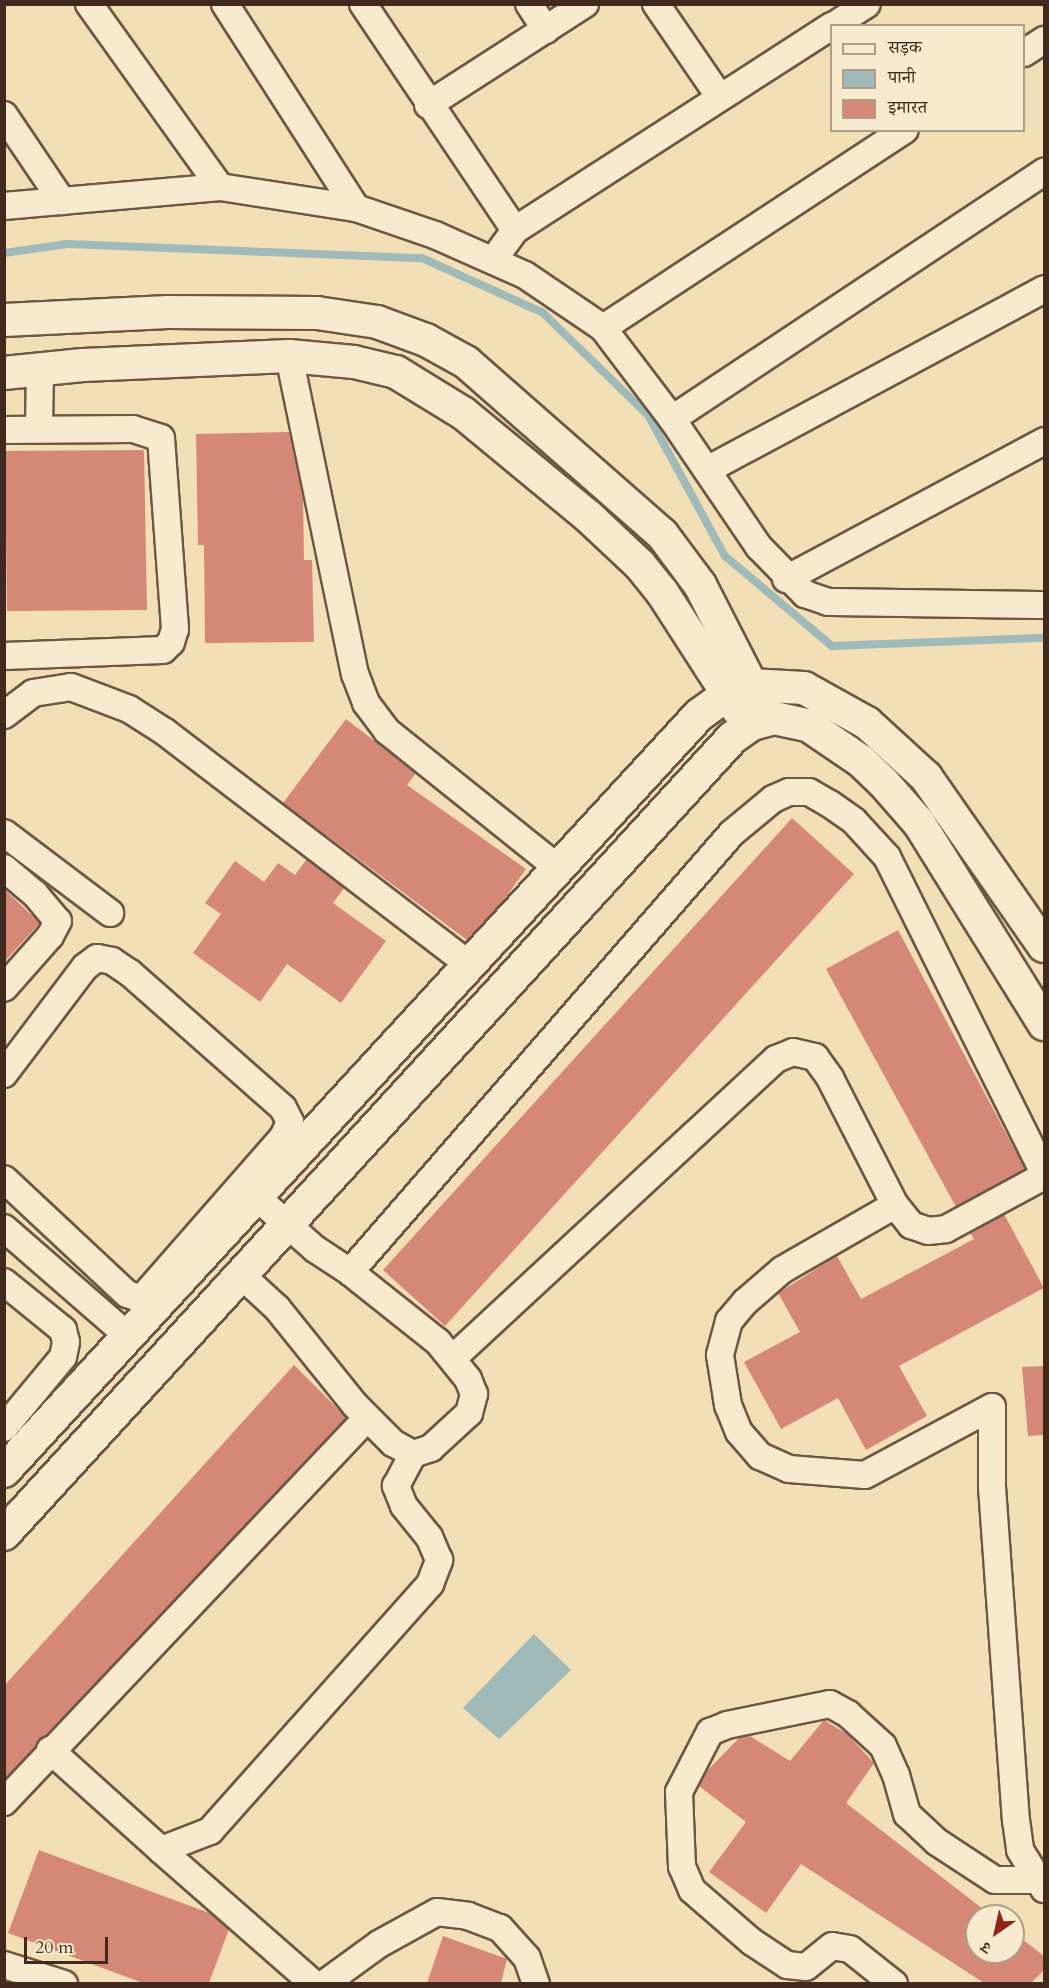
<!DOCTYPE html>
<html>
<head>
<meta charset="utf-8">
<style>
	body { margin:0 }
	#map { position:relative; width:1049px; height:1988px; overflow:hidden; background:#f2dfb5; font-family:Cardo,"Noto Serif Devanagari",serif }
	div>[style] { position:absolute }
	.water>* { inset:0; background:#9fbab8 }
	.stream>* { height:8px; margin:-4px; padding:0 4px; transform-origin:4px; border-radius:4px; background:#9fbab8 }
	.building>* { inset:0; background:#d68877 }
	.roads { filter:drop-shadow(2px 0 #6d5643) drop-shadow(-2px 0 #6d5643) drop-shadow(0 2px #6d5643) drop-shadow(0 -2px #6d5643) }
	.minor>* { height:26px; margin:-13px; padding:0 13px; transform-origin:13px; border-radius:13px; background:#f7eacf }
	.tertiary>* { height:32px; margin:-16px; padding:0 16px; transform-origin:16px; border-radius:16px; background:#f7eacf }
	span { translate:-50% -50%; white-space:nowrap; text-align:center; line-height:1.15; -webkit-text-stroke:6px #f7eacf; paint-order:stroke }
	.frame { position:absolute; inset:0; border:6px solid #41291d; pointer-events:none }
	.legend { position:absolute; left:830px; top:24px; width:195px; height:108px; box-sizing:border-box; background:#f7eacf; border:2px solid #ae9d88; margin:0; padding:8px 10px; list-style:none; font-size:18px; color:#41291d }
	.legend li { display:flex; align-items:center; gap:12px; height:30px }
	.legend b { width:30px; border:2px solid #ae9d88 }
	.north { position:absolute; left:965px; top:1904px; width:60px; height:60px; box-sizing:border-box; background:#f7eacf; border:2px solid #ae9d88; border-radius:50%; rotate:214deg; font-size:16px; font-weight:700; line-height:24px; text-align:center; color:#41291d }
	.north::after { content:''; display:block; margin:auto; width:21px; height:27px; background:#8f2418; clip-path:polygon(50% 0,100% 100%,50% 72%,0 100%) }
	.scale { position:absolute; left:24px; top:1937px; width:84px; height:27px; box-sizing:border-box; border:3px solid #41291d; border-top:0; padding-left:8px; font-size:18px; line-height:21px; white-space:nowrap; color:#41291d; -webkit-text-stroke:4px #f7eacf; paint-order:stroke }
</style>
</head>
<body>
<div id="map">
	<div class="water">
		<i style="clip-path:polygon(534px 1634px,571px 1670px,499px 1739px,463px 1708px)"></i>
	</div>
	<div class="stream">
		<i style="left:4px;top:253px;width:64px;rotate:-8.1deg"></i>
		<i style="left:67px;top:244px;width:355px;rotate:2.3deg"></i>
		<i style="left:422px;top:258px;width:133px;rotate:24.4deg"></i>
		<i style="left:543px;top:313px;width:146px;rotate:44.2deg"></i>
		<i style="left:648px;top:415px;width:161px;rotate:61.4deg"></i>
		<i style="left:725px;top:556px;width:140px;rotate:40.1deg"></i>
		<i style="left:832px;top:646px;width:212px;rotate:-2.2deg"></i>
	</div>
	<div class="building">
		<i style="clip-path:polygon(289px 432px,303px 498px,304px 560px,312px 560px,314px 642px,205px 643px,204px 545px,198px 545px,196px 434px)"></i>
		<i style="clip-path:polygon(144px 450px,147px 610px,7px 611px,5px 451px)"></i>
		<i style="clip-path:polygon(346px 719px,416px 773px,407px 785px,526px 869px,503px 901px,467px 940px,283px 803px)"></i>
		<i style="clip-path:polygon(792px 818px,854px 874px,445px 1326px,383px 1270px)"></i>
		<i style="clip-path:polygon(307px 859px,344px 888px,333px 903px,386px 941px,341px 1003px,287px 964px,260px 1002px,193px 953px,221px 914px,205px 903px,235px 861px,264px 882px,278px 863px,295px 875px)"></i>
		<i style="clip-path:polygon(4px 889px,40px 923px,4px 962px)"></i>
		<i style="clip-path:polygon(898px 930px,1025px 1169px,956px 1207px,826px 969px)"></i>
		<i style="clip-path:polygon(1004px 1214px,1044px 1288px,899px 1366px,927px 1416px,866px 1450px,838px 1398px,781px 1429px,744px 1362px,800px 1332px,778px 1293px,837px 1256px,861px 1299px,974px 1239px,970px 1233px)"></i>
		<i style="clip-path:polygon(294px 1365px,347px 1418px,4px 1780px,4px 1686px)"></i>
		<i style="clip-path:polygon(1044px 1366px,1044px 1435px,1028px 1436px,1022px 1367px)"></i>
		<i style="clip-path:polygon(824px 1720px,847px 1734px,874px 1763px,846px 1803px,992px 1916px,977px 1916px,977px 1952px,1013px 1952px,1013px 1932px,1044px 1956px,1044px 1970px,1031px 1983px,984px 1983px,801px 1864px,766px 1913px,709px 1872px,746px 1822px,699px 1786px,706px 1772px,739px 1738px,750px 1736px,790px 1761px)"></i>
		<i style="clip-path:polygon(39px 1850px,212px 1914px,229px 1929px,209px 1983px,143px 1983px,8px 1933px)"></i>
		<i style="clip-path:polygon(443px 1936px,507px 1959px,501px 1983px,427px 1983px)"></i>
	</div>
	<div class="roads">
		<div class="minor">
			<i style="left:89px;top:4px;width:225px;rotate:54.4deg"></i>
			<i style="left:225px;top:4px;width:242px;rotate:57.3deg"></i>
			<i style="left:363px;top:4px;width:272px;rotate:56.1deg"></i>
			<i style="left:529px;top:4px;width:31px;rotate:57deg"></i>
			<i style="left:656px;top:4px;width:112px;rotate:55.6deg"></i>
			<i style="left:833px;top:26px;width:40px;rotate:-32.9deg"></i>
			<i style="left:1024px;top:53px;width:24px;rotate:-33deg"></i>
			<i style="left:428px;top:105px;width:187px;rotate:-32.8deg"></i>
			<i style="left:4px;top:115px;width:104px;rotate:56deg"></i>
			<i style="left:4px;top:206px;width:217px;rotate:-5deg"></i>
			<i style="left:220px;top:187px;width:138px;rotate:8.8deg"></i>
			<i style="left:356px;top:208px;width:83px;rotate:18.9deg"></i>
			<i style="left:435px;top:235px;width:98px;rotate:24deg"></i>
			<i style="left:525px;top:275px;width:94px;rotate:34.2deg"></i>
			<i style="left:603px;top:328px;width:114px;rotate:52.8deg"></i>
			<i style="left:672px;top:419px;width:155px;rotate:55.8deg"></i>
			<i style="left:759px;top:547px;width:66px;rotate:45.6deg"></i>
			<i style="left:805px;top:594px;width:24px;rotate:19deg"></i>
			<i style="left:828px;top:602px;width:216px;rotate:0.8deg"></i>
			<i style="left:494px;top:259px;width:36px;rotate:-54deg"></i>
			<i style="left:515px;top:230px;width:377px;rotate:-32.8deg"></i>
			<i style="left:603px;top:328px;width:361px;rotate:-33.3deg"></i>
			<i style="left:289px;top:356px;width:325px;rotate:78.3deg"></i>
			<i style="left:355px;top:674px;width:31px;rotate:69deg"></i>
			<i style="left:366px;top:703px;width:35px;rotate:53deg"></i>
			<i style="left:387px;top:731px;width:221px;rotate:38.7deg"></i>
			<i style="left:672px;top:419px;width:447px;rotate:-33.6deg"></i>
			<i style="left:39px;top:428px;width:58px;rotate:-89deg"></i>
			<i style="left:4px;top:430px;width:129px;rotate:-0.4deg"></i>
			<i style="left:133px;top:429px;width:29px;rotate:18deg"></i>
			<i style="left:161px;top:438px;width:192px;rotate:85.8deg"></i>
			<i style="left:175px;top:629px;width:14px;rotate:107deg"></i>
			<i style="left:171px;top:642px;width:11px;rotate:135deg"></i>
			<i style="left:163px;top:650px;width:159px;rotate:177.8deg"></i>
			<i style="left:707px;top:470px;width:383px;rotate:-28.2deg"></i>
			<i style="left:786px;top:579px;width:293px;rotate:-28.1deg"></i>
			<i style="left:4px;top:715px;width:36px;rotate:-37deg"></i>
			<i style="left:33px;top:693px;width:38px;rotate:-9deg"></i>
			<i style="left:71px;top:687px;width:62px;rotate:20.8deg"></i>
			<i style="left:129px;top:709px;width:43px;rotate:32.6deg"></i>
			<i style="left:165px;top:732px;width:384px;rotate:37.4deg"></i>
			<i style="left:4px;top:833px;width:133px;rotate:37deg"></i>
			<i style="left:4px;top:868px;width:40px;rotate:40deg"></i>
			<i style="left:35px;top:894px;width:35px;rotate:50deg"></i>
			<i style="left:58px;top:921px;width:17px;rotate:118deg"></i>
			<i style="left:50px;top:936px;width:69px;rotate:131.5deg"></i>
			<i style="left:4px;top:1074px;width:134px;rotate:-52.9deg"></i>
			<i style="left:85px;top:967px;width:15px;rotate:-37deg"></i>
			<i style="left:97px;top:958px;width:15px;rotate:11deg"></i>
			<i style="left:112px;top:961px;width:22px;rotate:34deg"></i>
			<i style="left:130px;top:973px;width:204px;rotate:41.4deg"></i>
			<i style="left:283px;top:1108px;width:16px;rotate:63deg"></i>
			<i style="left:290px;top:1122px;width:17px;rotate:115deg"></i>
			<i style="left:283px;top:1137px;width:215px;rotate:131.2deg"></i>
			<i style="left:141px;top:1299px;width:15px;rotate:-160deg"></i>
			<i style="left:127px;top:1294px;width:168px;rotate:-136.9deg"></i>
			<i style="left:895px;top:1205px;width:130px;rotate:150.1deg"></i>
			<i style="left:782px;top:1270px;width:49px;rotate:139.1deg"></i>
			<i style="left:745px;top:1302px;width:25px;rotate:130deg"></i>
			<i style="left:729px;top:1321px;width:35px;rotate:105deg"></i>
			<i style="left:720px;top:1355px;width:51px;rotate:80.9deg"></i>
			<i style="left:728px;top:1405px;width:29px;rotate:68deg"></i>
			<i style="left:739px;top:1432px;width:32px;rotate:49deg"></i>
			<i style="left:760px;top:1456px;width:32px;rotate:24deg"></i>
			<i style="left:789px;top:1469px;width:76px;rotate:4.5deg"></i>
			<i style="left:865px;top:1475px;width:144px;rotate:-28.2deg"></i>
			<i style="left:992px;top:1407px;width:80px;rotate:90deg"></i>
			<i style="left:992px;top:1487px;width:334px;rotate:85.9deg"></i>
			<i style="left:1016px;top:1820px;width:30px;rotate:82deg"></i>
			<i style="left:1020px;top:1850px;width:46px;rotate:58.4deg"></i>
			<i style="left:4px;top:1228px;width:163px;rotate:41deg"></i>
			<i style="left:350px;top:1272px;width:582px;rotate:-48.97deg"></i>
			<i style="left:732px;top:833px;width:53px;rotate:-39.7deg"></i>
			<i style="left:773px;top:799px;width:17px;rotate:-24deg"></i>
			<i style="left:789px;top:792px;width:20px"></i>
			<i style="left:809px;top:792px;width:24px;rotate:30deg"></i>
			<i style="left:830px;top:804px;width:29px;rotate:35deg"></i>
			<i style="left:854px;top:821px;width:49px;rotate:47.5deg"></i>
			<i style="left:887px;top:857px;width:353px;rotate:63.6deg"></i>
			<i style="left:240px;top:1274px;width:50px;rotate:42.6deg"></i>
			<i style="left:277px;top:1308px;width:124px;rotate:51.2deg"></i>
			<i style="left:355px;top:1405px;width:54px;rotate:45deg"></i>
			<i style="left:393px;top:1443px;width:23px;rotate:29deg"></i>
			<i style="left:413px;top:1454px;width:19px;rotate:-18deg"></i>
			<i style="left:431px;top:1448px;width:52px;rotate:-42.6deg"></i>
			<i style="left:469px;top:1413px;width:20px;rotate:-75deg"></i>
			<i style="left:474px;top:1394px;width:16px;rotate:-112deg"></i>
			<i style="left:468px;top:1379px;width:48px;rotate:-129deg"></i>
			<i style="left:438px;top:1342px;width:112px;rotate:-141.5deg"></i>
			<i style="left:350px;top:1272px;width:42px;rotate:-146.7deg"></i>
			<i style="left:315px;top:1249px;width:96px;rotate:-138.4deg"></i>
			<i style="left:4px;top:1282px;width:76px;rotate:39.1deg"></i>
			<i style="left:63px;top:1330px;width:12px;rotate:76deg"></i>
			<i style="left:66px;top:1342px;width:15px;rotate:101deg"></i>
			<i style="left:63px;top:1357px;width:92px;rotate:129.7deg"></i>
			<i style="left:453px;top:1358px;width:440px;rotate:-42.8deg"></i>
			<i style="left:776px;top:1059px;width:18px;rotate:-22deg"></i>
			<i style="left:793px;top:1052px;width:23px;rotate:13deg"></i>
			<i style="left:815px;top:1057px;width:26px;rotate:54deg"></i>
			<i style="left:830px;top:1078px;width:143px;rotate:62.9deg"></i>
			<i style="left:895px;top:1205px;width:26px;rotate:51deg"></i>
			<i style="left:911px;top:1225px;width:18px;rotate:19deg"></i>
			<i style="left:928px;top:1231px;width:18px;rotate:-6deg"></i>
			<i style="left:946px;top:1229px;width:111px;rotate:-28.4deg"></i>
			<i style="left:50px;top:1750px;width:149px;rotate:42deg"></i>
			<i style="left:161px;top:1850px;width:53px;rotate:-21.2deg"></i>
			<i style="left:210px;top:1831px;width:331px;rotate:-48.3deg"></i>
			<i style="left:430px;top:1584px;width:26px;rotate:-69deg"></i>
			<i style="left:439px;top:1560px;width:25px;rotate:-113deg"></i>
			<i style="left:429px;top:1537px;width:40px;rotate:-129deg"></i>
			<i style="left:404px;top:1506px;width:22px;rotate:-112deg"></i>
			<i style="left:396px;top:1486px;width:36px;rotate:-62deg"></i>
			<i style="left:4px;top:1802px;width:528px;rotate:-46.61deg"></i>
			<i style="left:161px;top:1850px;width:203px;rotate:41.2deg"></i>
			<i style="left:4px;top:1965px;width:63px;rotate:17.6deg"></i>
			<i style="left:324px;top:1984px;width:68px;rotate:-36deg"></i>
			<i style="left:379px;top:1944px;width:66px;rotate:-28.9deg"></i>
			<i style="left:437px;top:1912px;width:31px;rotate:7deg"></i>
			<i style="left:468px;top:1916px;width:34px;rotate:21deg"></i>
			<i style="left:500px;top:1928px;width:40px;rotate:48deg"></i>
			<i style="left:527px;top:1958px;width:28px;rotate:71deg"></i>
			<i style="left:894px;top:1984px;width:56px;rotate:-141.5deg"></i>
			<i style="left:850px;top:1949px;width:18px;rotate:-171deg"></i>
			<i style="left:832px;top:1946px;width:33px;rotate:141deg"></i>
			<i style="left:806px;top:1967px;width:19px;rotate:-174deg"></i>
			<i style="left:787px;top:1965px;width:42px;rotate:-146.7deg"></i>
			<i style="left:752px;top:1942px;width:79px;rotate:-139.1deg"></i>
			<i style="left:692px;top:1890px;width:25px;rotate:-113deg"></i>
			<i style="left:682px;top:1867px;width:75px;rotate:-92.3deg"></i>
			<i style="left:679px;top:1792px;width:68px;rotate:-62.7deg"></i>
			<i style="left:710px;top:1732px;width:18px;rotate:-22deg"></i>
			<i style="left:727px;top:1725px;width:105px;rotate:-11.5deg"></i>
			<i style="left:830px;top:1704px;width:21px;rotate:29deg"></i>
			<i style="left:848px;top:1714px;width:47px;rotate:42.4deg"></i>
			<i style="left:883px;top:1746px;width:32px;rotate:66deg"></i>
			<i style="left:896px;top:1775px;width:41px;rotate:74.2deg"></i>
			<i style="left:907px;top:1814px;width:41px;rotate:43deg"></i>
			<i style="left:937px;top:1842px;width:69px;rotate:33.2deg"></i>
			<i style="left:995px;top:1880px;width:41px"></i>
		</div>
		<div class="tertiary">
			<i style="left:4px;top:320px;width:164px;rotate:-2.8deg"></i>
			<i style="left:168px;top:312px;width:149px;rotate:0.4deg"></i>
			<i style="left:317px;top:313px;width:61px;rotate:8.5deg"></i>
			<i style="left:377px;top:322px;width:52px;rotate:20.2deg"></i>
			<i style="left:426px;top:340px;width:46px;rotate:28.8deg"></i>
			<i style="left:466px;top:362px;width:261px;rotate:41.3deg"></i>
			<i style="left:662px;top:534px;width:64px;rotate:53.3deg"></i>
			<i style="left:700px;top:585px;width:134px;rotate:62.9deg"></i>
			<i style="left:4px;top:373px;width:79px;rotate:-5.8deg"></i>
			<i style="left:83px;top:365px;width:206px;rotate:-2.5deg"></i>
			<i style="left:289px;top:356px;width:65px;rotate:5.3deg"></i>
			<i style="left:354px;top:362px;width:43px;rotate:13.4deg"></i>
			<i style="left:396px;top:372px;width:79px;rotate:31.5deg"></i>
			<i style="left:463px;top:413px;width:162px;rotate:39.5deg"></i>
			<i style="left:588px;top:516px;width:71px;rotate:43.3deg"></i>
			<i style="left:640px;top:565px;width:35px;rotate:51deg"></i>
			<i style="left:662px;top:592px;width:140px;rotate:57.2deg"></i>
			<i style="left:4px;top:1471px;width:1027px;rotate:-47.41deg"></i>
			<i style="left:699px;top:715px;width:36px;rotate:-36deg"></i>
			<i style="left:728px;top:694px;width:24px;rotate:-22deg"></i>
			<i style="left:750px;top:685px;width:54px;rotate:3.2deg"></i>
			<i style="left:804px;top:688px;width:72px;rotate:29.1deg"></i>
			<i style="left:867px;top:723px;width:80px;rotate:42.5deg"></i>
			<i style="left:926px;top:777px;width:206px;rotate:55.1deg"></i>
			<i style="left:4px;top:1534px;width:1079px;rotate:-47.55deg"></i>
			<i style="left:732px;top:738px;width:24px;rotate:-35deg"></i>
			<i style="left:752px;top:724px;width:23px;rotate:-15deg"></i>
			<i style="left:774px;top:718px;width:35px;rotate:12deg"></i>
			<i style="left:808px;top:725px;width:64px;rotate:34.2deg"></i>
			<i style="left:861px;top:761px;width:30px;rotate:44deg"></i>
			<i style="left:883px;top:782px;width:55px;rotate:48.7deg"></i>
			<i style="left:919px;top:823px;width:237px;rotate:58.1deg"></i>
		</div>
	</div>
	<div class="frame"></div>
	<ul class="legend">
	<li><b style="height:8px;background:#f7eacf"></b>सड़क</li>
	<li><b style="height:16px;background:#9fbab8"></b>पानी</li>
	<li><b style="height:16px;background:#d68877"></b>इमारत</li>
	</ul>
	<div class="north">उ</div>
	<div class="scale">20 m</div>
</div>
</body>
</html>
